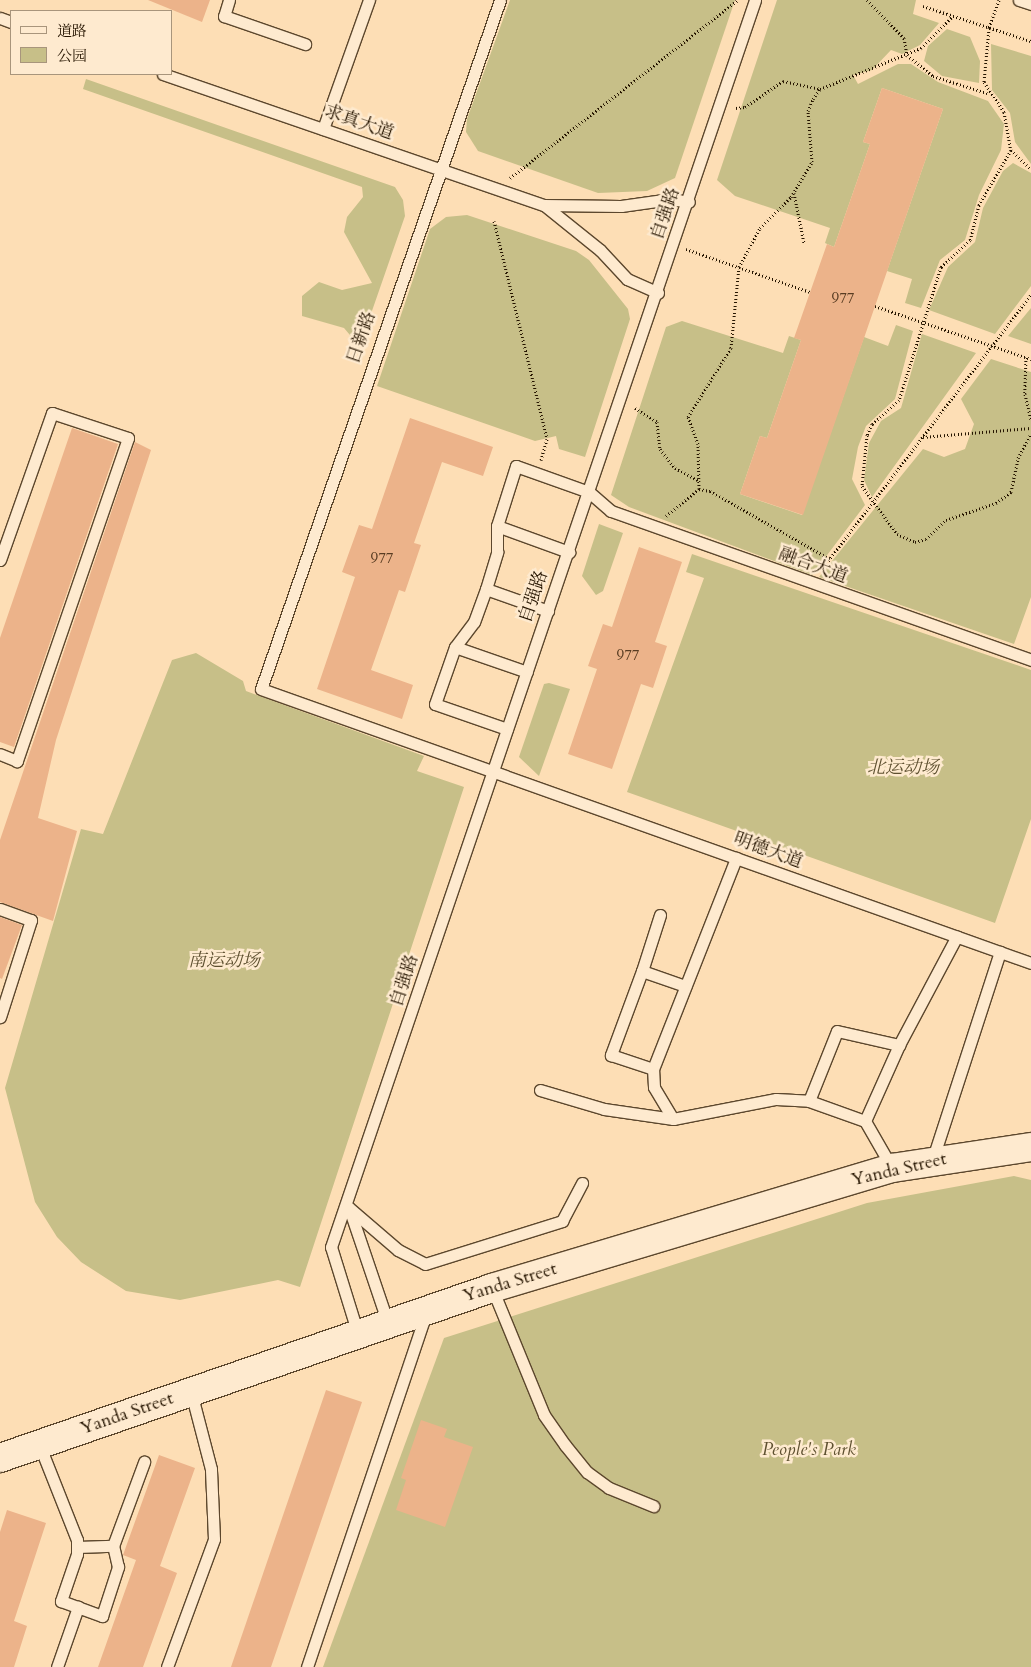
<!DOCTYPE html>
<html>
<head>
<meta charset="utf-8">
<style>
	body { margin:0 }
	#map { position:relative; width:1031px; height:1667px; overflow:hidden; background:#fddeb5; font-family:Cardo,"Noto Serif SC",serif }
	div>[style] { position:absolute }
	.green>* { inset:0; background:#c7bf88 }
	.building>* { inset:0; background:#ecb38a }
	.path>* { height:3px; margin-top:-1.5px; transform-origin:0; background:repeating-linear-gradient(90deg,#261500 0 1px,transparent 0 3.5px) }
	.roads { filter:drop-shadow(1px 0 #5c472d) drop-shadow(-1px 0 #5c472d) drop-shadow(0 1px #5c472d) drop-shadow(0 -1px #5c472d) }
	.lane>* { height:11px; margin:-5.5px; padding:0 5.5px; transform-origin:5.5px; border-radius:5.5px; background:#feeacf }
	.secondary>* { height:28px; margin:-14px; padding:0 14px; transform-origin:14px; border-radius:14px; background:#feeacf }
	span { translate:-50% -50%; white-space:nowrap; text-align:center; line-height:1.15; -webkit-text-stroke:5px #feeacf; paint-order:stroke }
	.number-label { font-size:15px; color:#583c22 }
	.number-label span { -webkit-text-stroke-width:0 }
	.street-label { font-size:18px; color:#261500 }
	.park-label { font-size:18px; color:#5e5030; font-style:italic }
	.legend { position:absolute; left:10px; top:10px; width:162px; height:65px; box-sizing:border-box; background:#feeacf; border:1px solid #a8957c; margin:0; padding:6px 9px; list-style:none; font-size:15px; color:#261500 }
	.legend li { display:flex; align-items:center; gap:10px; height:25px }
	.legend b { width:25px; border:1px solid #a8957c }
</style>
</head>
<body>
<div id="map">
	<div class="green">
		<i style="clip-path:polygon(510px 0,735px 0,675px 178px,647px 191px,598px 193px,478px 151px,466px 132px,467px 119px)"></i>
		<i style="clip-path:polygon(777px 0,916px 0,913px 14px,939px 23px,920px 45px,902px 54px,891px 50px,872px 70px,853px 75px,858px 84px,898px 64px,911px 64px,938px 82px,988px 101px,1004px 124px,1001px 150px,979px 195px,965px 240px,940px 260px,921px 308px,905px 303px,912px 279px,887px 271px,943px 109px,882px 88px,863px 142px,870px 144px,834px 247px,825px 243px,830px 228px,735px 196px,717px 180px)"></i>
		<i style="clip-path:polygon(947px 29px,970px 37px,980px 61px,979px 83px,942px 76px,924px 61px,928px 46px)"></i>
		<i style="clip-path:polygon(991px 44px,1031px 56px,1031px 164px,1015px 142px,1010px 113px,992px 90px)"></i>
		<i style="clip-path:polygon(86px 79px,395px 187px,403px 200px,405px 216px,357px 354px,355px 341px,344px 328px,302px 316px,302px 296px,319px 282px,342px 290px,372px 283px,344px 232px,347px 217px,363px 197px,362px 187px,83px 89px)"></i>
		<i style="clip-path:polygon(1013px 163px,1031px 173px,1031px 286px,995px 334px,929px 310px,948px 267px,975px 242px,983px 208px,1003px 171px)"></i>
		<i style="clip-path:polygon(467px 215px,576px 251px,589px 260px,628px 309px,630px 319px,585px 457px,559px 449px,556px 436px,535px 441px,377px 386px,430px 229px,446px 217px)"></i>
		<i style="clip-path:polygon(1031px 308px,1031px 344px,1008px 336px)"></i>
		<i style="clip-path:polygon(682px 321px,783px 353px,789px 336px,801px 340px,767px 438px,760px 436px,740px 494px,802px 515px,864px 337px,888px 346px,896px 325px,913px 331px,895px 399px,866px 426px,858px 447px,852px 479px,865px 505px,812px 575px,629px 507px,611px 495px,666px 327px)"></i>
		<i style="clip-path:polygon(922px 334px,976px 353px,872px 497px,864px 480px,869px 443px,881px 421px,901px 408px)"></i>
		<i style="clip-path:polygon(991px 359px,1031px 372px,1031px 597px,1014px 644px,819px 577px,923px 449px,944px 457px,965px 449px,974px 424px,961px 399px)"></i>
		<i style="clip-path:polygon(599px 524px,623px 533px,603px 591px,596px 595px,582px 576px)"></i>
		<i style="clip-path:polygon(692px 554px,1031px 670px,1031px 819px,995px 923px,627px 792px,704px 578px,686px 572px)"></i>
		<i style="clip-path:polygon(196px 653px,243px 681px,246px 691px,424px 756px,417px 771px,464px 787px,300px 1287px,278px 1280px,180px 1300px,126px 1291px,81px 1262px,57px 1237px,35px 1202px,5px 1088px,81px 829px,103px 834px,172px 660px)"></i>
		<i style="clip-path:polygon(549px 683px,570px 689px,539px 776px,519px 757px,544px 684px)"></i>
		<i style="clip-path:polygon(1014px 1176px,1031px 1180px,1031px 1667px,323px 1667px,444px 1338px,867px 1203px)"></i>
	</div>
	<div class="building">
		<i style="clip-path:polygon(148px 0,210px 0,202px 22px)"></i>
		<i style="clip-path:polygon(882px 88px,943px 109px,803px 515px,740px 494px,760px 436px,767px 438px,801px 340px,794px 338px,827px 244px,834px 247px,870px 144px,863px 142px)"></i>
		<i style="clip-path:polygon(410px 418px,493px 447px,483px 476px,442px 462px,414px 543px,421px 545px,405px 592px,399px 590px,371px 670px,413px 685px,402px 719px,317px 689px,355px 577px,342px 572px,359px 525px,372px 529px)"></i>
		<i style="clip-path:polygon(72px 428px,118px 444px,14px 747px,0 742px,0 638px)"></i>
		<i style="clip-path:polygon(135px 442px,151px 450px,56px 740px,38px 818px,77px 831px,53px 921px,0 902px,0 840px)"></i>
		<i style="clip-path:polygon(639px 547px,682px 562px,655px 642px,667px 646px,653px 688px,641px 684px,612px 769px,568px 754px,597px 669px,588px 666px,603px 624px,612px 627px)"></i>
		<i style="clip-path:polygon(0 917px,22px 925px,2px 979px,0 978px)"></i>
		<i style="clip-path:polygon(326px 1390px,362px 1402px,271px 1667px,231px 1667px)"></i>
		<i style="clip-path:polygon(421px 1420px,447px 1429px,444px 1437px,473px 1447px,445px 1527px,396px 1510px,406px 1480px,401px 1478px)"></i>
		<i style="clip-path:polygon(159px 1455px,195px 1468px,160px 1566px,177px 1573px,143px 1667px,98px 1667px,136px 1560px,123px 1555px)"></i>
		<i style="clip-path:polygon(7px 1510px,46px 1523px,14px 1621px,27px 1626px,14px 1667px,0 1667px,0 1532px)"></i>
	</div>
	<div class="path">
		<i style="left:867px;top:0;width:53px;rotate:45.8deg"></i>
		<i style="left:904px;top:38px;width:17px;rotate:80deg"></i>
		<i style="left:907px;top:55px;width:33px;rotate:39deg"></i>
		<i style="left:933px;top:76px;width:57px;rotate:17.5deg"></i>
		<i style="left:999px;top:0;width:30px;rotate:110deg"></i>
		<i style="left:989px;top:28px;width:54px;rotate:95.3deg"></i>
		<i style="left:984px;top:82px;width:36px;rotate:56deg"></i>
		<i style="left:1004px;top:112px;width:39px;rotate:80deg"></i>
		<i style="left:1011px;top:150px;width:28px;rotate:44deg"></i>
		<i style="left:923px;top:6px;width:114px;rotate:18deg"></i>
		<i style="left:736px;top:108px;width:9px;rotate:-6deg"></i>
		<i style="left:745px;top:107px;width:46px;rotate:-34.4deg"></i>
		<i style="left:783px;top:81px;width:38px;rotate:12deg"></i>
		<i style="left:1011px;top:150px;width:64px;rotate:120.2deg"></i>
		<i style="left:979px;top:205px;width:36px;rotate:104deg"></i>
		<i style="left:970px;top:240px;width:40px;rotate:137deg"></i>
		<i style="left:941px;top:267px;width:139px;rotate:107.5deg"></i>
		<i style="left:899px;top:400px;width:36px;rotate:138deg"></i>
		<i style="left:872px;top:424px;width:12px;rotate:114deg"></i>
		<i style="left:867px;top:435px;width:51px;rotate:95.6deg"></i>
		<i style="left:862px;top:486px;width:59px;rotate:53.9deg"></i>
		<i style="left:897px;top:534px;width:20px;rotate:24deg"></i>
		<i style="left:915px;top:542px;width:11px;rotate:-15deg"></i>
		<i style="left:926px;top:539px;width:28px;rotate:-44deg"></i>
		<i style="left:946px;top:520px;width:53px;rotate:-18.8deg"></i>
		<i style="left:996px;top:503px;width:19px;rotate:-36deg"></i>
		<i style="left:1011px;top:492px;width:35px;rotate:-78deg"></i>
		<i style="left:1018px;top:458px;width:27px;rotate:-62deg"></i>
		<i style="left:510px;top:178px;width:289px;rotate:-38deg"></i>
		<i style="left:794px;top:193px;width:51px;rotate:78.7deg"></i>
		<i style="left:494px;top:221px;width:224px;rotate:76.3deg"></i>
		<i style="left:547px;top:439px;width:22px;rotate:106deg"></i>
		<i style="left:686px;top:249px;width:131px;rotate:19.1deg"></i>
		<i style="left:875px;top:306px;width:165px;rotate:18.8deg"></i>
		<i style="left:1026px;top:357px;width:37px;rotate:92deg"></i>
		<i style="left:1025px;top:394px;width:28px;rotate:77deg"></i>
		<i style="left:635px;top:408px;width:26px;rotate:32deg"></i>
		<i style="left:657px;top:422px;width:27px;rotate:84deg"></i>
		<i style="left:660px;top:449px;width:24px;rotate:52deg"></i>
		<i style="left:675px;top:468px;width:26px;rotate:28deg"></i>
		<i style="left:923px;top:437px;width:108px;rotate:-4.8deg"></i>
		<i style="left:699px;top:489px;width:45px;rotate:-91.3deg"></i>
		<i style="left:698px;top:444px;width:29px;rotate:-110deg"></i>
		<i style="left:688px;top:417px;width:81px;rotate:-58.1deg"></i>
		<i style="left:731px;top:348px;width:81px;rotate:-84.4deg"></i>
		<i style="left:739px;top:267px;width:44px;rotate:-61.7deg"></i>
		<i style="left:760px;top:228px;width:44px;rotate:-45deg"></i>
		<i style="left:791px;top:197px;width:41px;rotate:-59deg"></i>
		<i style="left:812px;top:162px;width:51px;rotate:-94.5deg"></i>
		<i style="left:808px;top:111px;width:13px;rotate:-67deg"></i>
		<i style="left:813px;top:99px;width:12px;rotate:-55deg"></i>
		<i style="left:820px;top:89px;width:109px;rotate:-22.1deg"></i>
		<i style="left:921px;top:48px;width:45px;rotate:-45deg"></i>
		<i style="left:666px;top:516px;width:43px;rotate:-39.3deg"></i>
		<i style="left:699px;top:489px;width:11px;rotate:10deg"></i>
		<i style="left:710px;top:491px;width:138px;rotate:29.5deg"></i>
		<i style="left:822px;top:569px;width:345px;rotate:-52.7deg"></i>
	</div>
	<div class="roads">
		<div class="lane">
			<i style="left:229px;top:0;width:17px;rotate:107deg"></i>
			<i style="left:224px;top:16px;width:86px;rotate:19.1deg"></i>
			<i style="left:500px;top:0;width:729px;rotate:109.13deg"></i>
			<i style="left:261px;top:689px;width:817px;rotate:19.59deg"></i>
			<i style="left:1019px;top:0;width:13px;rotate:18deg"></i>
			<i style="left:0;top:18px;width:12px;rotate:20deg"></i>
			<i style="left:163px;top:74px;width:403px;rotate:19deg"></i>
			<i style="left:544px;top:205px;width:72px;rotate:38.8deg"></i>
			<i style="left:600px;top:250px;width:40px;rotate:47deg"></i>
			<i style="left:627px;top:279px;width:34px;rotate:24deg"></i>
			<i style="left:323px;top:129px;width:137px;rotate:-70.4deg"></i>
			<i style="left:544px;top:205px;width:77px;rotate:0.7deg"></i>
			<i style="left:621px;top:206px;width:50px;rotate:-8deg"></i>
			<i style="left:671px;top:199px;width:18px;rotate:9deg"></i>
			<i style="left:497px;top:526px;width:77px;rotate:19.9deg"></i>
			<i style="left:0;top:560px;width:156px;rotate:-70.5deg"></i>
			<i style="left:52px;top:413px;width:80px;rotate:18.2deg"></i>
			<i style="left:128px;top:438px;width:342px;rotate:109deg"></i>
			<i style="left:17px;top:761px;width:18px;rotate:-158deg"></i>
			<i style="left:486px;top:589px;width:66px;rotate:19.5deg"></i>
			<i style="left:455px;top:647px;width:76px;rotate:19.1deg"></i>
			<i style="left:507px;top:729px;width:76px;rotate:-160.9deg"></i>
			<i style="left:435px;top:704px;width:60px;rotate:-70.7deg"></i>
			<i style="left:455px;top:647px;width:31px;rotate:-53deg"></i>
			<i style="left:474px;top:622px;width:35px;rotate:-70deg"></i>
			<i style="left:486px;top:589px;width:39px;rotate:-73deg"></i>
			<i style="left:497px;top:552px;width:26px;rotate:-90deg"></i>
			<i style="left:497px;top:526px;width:63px;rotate:-72.4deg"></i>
			<i style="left:516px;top:466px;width:77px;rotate:19.6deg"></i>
			<i style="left:589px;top:492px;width:29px;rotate:41deg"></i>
			<i style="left:611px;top:511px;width:446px;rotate:19.5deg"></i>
			<i style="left:0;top:909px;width:33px;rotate:20deg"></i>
			<i style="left:31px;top:920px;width:102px;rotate:107.7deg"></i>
			<i style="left:660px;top:915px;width:59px;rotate:107.8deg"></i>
			<i style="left:642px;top:971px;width:46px;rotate:19.2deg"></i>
			<i style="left:642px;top:971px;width:90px;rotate:110.3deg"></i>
			<i style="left:611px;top:1055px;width:44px;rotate:18.4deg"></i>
			<i style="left:540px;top:1090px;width:67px;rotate:16.5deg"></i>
			<i style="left:604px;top:1109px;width:70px;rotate:8.2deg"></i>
			<i style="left:673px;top:1119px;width:105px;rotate:-11deg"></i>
			<i style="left:776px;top:1099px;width:33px;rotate:3deg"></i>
			<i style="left:809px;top:1101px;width:59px;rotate:19.7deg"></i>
			<i style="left:865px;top:1121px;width:54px;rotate:60.1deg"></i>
			<i style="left:809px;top:1101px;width:75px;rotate:-68.2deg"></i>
			<i style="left:837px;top:1031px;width:64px;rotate:12.7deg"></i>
			<i style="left:673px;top:1119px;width:37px;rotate:-121deg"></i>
			<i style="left:654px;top:1087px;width:18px;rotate:-93deg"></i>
			<i style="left:653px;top:1069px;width:227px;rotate:-68.5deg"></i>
			<i style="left:865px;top:1121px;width:83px;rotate:-65.9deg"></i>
			<i style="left:899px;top:1045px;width:123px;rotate:-62deg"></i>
			<i style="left:932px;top:1161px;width:220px;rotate:-72deg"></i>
			<i style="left:348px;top:1207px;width:66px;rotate:40.7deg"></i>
			<i style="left:398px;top:1250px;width:30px;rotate:27deg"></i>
			<i style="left:425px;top:1264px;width:144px;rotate:-17.4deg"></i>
			<i style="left:562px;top:1221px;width:43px;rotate:-62.2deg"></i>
			<i style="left:349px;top:1208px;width:121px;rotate:71.3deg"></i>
			<i style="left:492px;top:1288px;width:137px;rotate:67.7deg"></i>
			<i style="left:544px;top:1415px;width:37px;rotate:55deg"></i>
			<i style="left:565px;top:1445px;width:35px;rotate:51deg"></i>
			<i style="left:587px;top:1472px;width:27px;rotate:36deg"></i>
			<i style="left:609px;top:1488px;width:48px;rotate:22.2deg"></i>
			<i style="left:358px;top:1334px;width:91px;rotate:-107.2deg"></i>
			<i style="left:331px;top:1247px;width:1317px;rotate:-71.22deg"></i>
			<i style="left:39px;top:1444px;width:103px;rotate:68.4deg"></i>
			<i style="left:77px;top:1540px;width:14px;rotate:90deg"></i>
			<i style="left:77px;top:1554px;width:50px;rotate:108.8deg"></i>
			<i style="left:61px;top:1601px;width:44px;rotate:20.1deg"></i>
			<i style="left:102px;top:1616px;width:52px;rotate:-71.9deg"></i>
			<i style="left:118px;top:1567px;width:22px;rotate:-103deg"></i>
			<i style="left:113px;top:1546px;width:90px;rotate:-69.7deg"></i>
			<i style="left:77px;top:1547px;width:36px;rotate:-2deg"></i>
			<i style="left:57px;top:1667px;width:64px;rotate:-70.7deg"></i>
			<i style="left:167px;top:1667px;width:136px;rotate:-69.8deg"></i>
			<i style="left:214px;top:1539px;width:70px;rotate:-92.5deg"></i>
			<i style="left:211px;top:1469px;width:80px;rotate:-104.6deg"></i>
			<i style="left:307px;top:1667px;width:373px;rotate:-71.4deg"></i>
		</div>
		<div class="secondary">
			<i style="left:0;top:1458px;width:521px;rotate:-19.06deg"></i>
			<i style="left:492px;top:1288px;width:418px;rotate:-16.7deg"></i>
			<i style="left:892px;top:1168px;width:141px;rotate:-8.6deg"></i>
		</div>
	</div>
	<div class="number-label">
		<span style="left:843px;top:299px">977</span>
		<span style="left:382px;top:559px">977</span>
		<span style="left:628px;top:656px">977</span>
	</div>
	<div class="street-label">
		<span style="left:359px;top:123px;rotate:19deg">求真大道</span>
		<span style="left:666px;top:214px;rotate:-71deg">自强路</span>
		<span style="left:362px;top:338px;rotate:-71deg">日新路</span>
		<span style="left:813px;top:566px;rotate:20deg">融合大道</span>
		<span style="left:534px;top:597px;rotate:-71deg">自强路</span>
		<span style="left:768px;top:851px;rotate:20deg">明德大道</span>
		<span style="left:405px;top:981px;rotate:-72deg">自强路</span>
		<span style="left:899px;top:1170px;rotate:-13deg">Yanda Street</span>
		<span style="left:510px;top:1283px;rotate:-17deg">Yanda Street</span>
		<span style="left:127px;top:1414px;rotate:-19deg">Yanda Street</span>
	</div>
	<div class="park-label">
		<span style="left:903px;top:768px">北运动场</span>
		<span style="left:224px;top:961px">南运动场</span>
		<span style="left:809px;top:1450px">People's Park</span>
	</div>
	<ul class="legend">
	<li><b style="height:6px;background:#feeacf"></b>道路</li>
	<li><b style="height:14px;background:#c7bf88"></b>公园</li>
	</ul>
</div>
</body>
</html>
